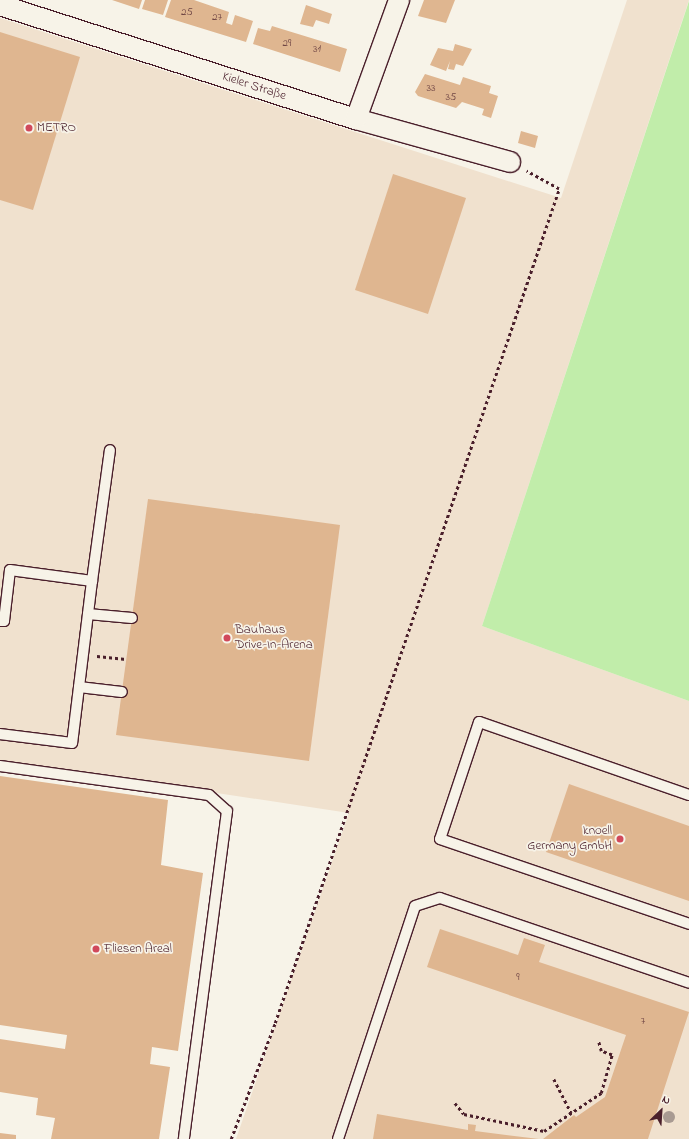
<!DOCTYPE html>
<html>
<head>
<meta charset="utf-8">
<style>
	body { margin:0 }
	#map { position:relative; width:689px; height:1139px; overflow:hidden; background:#f7f3e8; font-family:"Indie Flower",sans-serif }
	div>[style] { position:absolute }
	.built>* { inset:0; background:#f0e1ce }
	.green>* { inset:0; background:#c1edaa }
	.building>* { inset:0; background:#dfb690 }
	.path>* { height:2.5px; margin-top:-1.25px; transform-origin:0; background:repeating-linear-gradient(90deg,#4a1f2b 0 3px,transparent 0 6px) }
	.roads { filter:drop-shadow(1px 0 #4a1f2b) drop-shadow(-1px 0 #4a1f2b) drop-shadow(0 1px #4a1f2b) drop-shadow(0 -1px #4a1f2b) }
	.service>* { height:10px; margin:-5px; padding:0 5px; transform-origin:5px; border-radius:5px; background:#f7f3e8 }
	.minor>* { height:20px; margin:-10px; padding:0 10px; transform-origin:10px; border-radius:10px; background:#f7f3e8 }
	.trees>* { width:12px; height:12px; margin:-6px; border-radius:50%; background:#a89a92 }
	.dots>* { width:11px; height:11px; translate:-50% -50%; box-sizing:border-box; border:2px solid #f7f3e8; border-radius:50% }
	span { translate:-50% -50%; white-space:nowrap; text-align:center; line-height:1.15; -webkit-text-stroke:3.5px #f7f3e8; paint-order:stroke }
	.number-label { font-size:11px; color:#6f4544 }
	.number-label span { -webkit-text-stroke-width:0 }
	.street-label { font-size:13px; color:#4a1f2b }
	.poi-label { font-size:13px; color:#4a1f2b }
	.left { translate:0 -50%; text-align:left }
	.right { translate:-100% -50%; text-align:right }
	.north { position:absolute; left:641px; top:1091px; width:40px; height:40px; -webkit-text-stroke:3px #f7f3e8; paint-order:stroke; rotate:25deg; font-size:11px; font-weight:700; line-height:16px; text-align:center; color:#4a1f2b }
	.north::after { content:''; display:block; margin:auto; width:14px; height:18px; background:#4a1f2b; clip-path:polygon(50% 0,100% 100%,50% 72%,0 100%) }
</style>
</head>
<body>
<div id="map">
	<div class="built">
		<i style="clip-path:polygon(627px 0,689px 0,482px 626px,689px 701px,689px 1139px,236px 1139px,349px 813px,0 760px,0 18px,561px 198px)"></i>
	</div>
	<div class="green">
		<i style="clip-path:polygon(689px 1px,689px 701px,482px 626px)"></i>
	</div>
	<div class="building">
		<i style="clip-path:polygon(112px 0,142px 0,139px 9px)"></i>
		<i style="clip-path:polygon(145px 0,168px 0,163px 15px,142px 9px)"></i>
		<i style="clip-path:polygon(171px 0,194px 0,229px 12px,226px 23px,232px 25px,235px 15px,253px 21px,246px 42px,165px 17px)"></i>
		<i style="clip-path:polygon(424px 0,455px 0,446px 23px,418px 16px)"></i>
		<i style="clip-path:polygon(306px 5px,332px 14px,329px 24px,316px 20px,313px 27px,300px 24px)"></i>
		<i style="clip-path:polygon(272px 26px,347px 49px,340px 72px,253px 44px,258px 28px,270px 31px)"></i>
		<i style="clip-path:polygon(0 32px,80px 57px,33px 210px,0 200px)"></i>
		<i style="clip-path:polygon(455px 44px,472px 49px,463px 66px,456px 64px,454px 70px,448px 69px,450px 61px,446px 71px,430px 65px,438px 48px,453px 51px)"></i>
		<i style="clip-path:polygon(425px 74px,460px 85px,463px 77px,491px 86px,489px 93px,498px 96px,491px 118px,482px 115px,484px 109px,462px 102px,456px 108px,418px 96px,415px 92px)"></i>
		<i style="clip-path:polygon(521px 131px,538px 136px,535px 148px,518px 143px)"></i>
		<i style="clip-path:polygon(393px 174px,466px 198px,428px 314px,355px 290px)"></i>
		<i style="clip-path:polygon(148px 499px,340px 525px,309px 761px,116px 735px)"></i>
		<i style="clip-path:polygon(0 776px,168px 800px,161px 865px,203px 873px,178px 1051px,152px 1047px,150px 1064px,170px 1067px,159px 1139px,51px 1139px,55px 1118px,36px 1115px,38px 1098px,0 1092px,0 1039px,65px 1049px,67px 1035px,0 1025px)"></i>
		<i style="clip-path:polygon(569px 784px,689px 826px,689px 901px,546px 852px)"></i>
		<i style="clip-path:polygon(440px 929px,518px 955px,524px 938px,545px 945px,539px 962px,689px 1012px,648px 1139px,543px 1139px,574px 1115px,576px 1117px,605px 1097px,626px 1035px,427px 967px)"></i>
		<i style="clip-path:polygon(377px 1114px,468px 1130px,468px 1124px,476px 1125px,475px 1131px,539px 1139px,373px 1139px)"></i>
		<i style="clip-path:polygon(0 1133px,16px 1135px,16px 1139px,0 1139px)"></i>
	</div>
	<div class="path">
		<i style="left:97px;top:656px;width:29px;rotate:6deg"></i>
		<i style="left:554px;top:1079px;width:38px;rotate:63deg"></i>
		<i style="left:455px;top:1103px;width:14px;rotate:51deg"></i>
		<i style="left:464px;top:1114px;width:82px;rotate:12deg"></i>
		<i style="left:544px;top:1131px;width:69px;rotate:-33.7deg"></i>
		<i style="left:601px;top:1093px;width:40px;rotate:-74deg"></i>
		<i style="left:612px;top:1055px;width:12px;rotate:-160deg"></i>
		<i style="left:601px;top:1051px;width:11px;rotate:-105deg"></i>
		<i style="left:231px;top:1139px;width:124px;rotate:-69.2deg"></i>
		<i style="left:275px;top:1023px;width:881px;rotate:-71.19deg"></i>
		<i style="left:559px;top:189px;width:37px;rotate:-151deg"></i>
	</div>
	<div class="roads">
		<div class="service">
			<i style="left:92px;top:581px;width:132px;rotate:-82.2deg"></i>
			<i style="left:88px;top:614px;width:44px;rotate:5.2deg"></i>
			<i style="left:0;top:621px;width:4px"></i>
			<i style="left:4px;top:621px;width:51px;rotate:-83.3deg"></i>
			<i style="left:10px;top:570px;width:83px;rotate:7.6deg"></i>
			<i style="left:92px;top:581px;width:163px;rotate:97deg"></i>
			<i style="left:72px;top:743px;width:73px;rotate:-172.9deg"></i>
			<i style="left:79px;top:687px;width:43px;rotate:6.6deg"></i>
			<i style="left:0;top:766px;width:211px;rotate:7.9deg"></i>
			<i style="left:209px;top:795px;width:24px;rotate:42deg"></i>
			<i style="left:227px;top:811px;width:331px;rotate:97.5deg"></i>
			<i style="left:689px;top:795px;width:222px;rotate:-160.8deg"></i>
			<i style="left:479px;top:722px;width:123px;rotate:108.4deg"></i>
			<i style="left:440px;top:839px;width:263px;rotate:18.8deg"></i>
			<i style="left:338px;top:1139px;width:245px;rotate:-71.7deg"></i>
			<i style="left:415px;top:906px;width:26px;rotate:-18deg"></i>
			<i style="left:440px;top:898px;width:263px;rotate:18.8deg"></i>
		</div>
		<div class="minor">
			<i style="left:0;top:5px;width:374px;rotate:17.8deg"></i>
			<i style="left:356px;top:119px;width:160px;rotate:15.6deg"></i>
			<i style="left:356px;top:119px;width:127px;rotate:-70.1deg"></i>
		</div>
	</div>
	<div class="trees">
		<i style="left:669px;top:1117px"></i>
	</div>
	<div class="dots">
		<i style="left:29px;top:128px;background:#d1495b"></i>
		<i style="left:227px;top:638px;background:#d1495b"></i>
		<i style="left:620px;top:839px;background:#d1495b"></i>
		<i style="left:96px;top:949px;background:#d1495b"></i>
	</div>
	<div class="number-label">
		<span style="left:187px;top:12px">25</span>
		<span style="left:217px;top:17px">27</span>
		<span style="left:287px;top:43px">29</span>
		<span style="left:317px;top:49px">31</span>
		<span style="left:431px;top:88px">33</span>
		<span style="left:451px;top:97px">35</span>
		<span style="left:518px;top:977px">9</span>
		<span style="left:643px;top:1021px">7</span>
	</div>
	<div class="street-label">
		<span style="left:254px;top:87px;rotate:18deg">Kieler Straße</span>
	</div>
	<div class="poi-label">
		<span class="left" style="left:37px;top:128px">METRO</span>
		<span class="left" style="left:235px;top:638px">Bauhaus<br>Drive-In-Arena</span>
		<span class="right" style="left:612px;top:839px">knoell<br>Germany GmbH</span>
		<span class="left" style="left:104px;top:949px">Fliesen Areal</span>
	</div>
	<div class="north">N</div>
</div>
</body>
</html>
